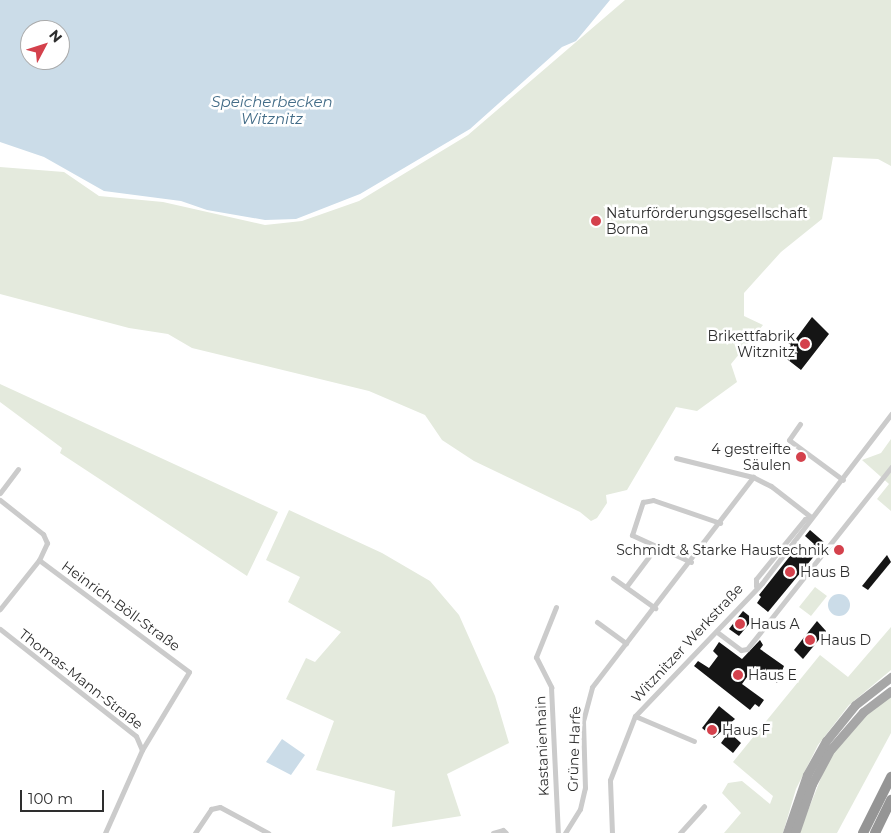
<!DOCTYPE html>
<html>
<head>
<meta charset="utf-8">
<style>
	body { margin:0 }
	#map { position:relative; width:891px; height:833px; overflow:hidden; background:#fff; font-family:Montserrat,sans-serif }
	div>[style] { position:absolute }
	.green>* { inset:0; background:#e4eadd }
	.water>* { inset:0; background:#cbdce8 }
	.round { border-radius:50% }
	.building>* { inset:0; background:#151515 }
	.street>* { height:5px; margin:-2.5px; padding:0 2.5px; transform-origin:2.5px; border-radius:2.5px; background:#cbcbcb }
	.primary>* { height:9px; margin:-4.5px; padding:0 4.5px; transform-origin:4.5px; border-radius:4.5px; background:#a6a6a6 }
	.highway>* { height:10px; margin:-5px; padding:0 5px; transform-origin:5px; border-radius:5px; background:#959595 }
	.dots>* { width:14px; height:14px; translate:-50% -50%; box-sizing:border-box; border:2px solid #fff; border-radius:50% }
	span { translate:-50% -50%; white-space:nowrap; text-align:center; line-height:1.15; -webkit-text-stroke:5px #fff; paint-order:stroke }
	.poi-label { font-size:14px; color:#2e2e2e }
	.left { translate:0 -50%; text-align:left }
	.right { translate:-100% -50%; text-align:right }
	.street-label { font-size:14px; color:#2e2e2e }
	.water-label { font-size:15px; color:#446d88; font-style:italic }
	.north { position:absolute; left:20px; top:20px; width:50px; height:50px; box-sizing:border-box; background:#fff; border:1px solid #ababab; border-radius:50%; rotate:50deg; font-size:14px; font-weight:700; line-height:20px; text-align:center; color:#2e2e2e }
	.north::after { content:''; display:block; margin:auto; width:18px; height:22px; background:#d4414c; clip-path:polygon(50% 0,100% 100%,50% 72%,0 100%) }
	.scale { position:absolute; left:20px; top:790px; width:84px; height:22px; box-sizing:border-box; border:2px solid #2e2e2e; border-top:0; padding-left:6px; font-size:15px; line-height:18px; white-space:nowrap; color:#2e2e2e; -webkit-text-stroke:4px #fff; paint-order:stroke }
</style>
</head>
<body>
<div id="map">
	<div class="green">
		<i style="clip-path:polygon(625px 0,891px 0,891px 166px,878px 159px,833px 157px,822px 219px,781px 252px,744px 293px,744px 316px,763px 325px,731px 364px,737px 382px,697px 411px,676px 407px,627px 490px,606px 495px,607px 503px,597px 518px,591px 521px,580px 512px,474px 461px,442px 440px,425px 415px,369px 391px,192px 348px,168px 334px,129px 328px,0 294px,0 167px,64px 172px,99px 196px,163px 202px,265px 225px,302px 221px,359px 201px,468px 135px)"></i>
		<i style="clip-path:polygon(0 384px,278px 512px,247px 576px,60px 453px,62px 448px,0 402px)"></i>
		<i style="clip-path:polygon(891px 439px,891px 511px,877px 499px,889px 484px,862px 460px,881px 453px)"></i>
		<i style="clip-path:polygon(289px 510px,382px 553px,430px 581px,459px 615px,495px 696px,509px 743px,447px 774px,461px 816px,392px 827px,395px 791px,316px 770px,334px 721px,286px 699px,306px 658px,315px 662px,341px 632px,288px 602px,300px 577px,266px 560px)"></i>
		<i style="clip-path:polygon(815px 587px,827px 596px,811px 616px,799px 607px)"></i>
		<i style="clip-path:polygon(891px 627px,891px 670px,849px 705px,818px 745px,796px 789px,783px 833px,724px 833px,741px 813px,722px 793px,728px 783px,742px 781px,770px 804px,773px 796px,733px 762px,820px 655px,848px 677px)"></i>
		<i style="clip-path:polygon(891px 696px,891px 733px,837px 833px,799px 833px,829px 758px,863px 718px)"></i>
	</div>
	<div class="water">
		<i style="clip-path:polygon(evenodd,0 0,610px 0,576px 41px,562px 47px,470px 129px,360px 194px,296px 219px,265px 220px,207px 210px,181px 201px,104px 191px,44px 157px,0 142px,0 0,30px 30px,60px 30px,60px 60px,30px 60px,30px 30px)"></i>
		<i class="round" style="left:828px;top:594px;width:22px;height:22px"></i>
		<i style="clip-path:polygon(282px 739px,305px 755px,291px 775px,266px 762px)"></i>
	</div>
	<div class="building">
		<i style="clip-path:polygon(812px 317px,829px 334px,801px 370px,783px 356px,791px 345px,787px 342px,790px 337px,795px 340px)"></i>
		<i style="clip-path:polygon(810px 530px,825px 543px,768px 612px,757px 603px,761px 597px,759px 595px,794px 551px,803px 558px,814px 544px,805px 536px)"></i>
		<i style="clip-path:polygon(887px 555px,891px 562px,868px 590px,862px 586px)"></i>
		<i style="clip-path:polygon(743px 611px,753px 619px,739px 636px,729px 629px)"></i>
		<i style="clip-path:polygon(817px 621px,826px 631px,803px 659px,794px 650px)"></i>
		<i style="clip-path:polygon(760px 640px,763px 645px,760px 649px,784px 666px,777px 683px,755px 666px,742px 684px,764px 700px,759px 707px,755px 704px,750px 710px,694px 666px,698px 661px,709px 668px,718px 656px,713px 651px,719px 642px,742px 659px)"></i>
		<i style="clip-path:polygon(719px 706px,735px 719px,714px 738px,702px 728px)"></i>
		<i style="clip-path:polygon(729px 732px,741px 743px,733px 753px,721px 743px)"></i>
	</div>
	<div class="street">
		<i style="left:800px;top:424px;width:19px;rotate:125deg"></i>
		<i style="left:789px;top:440px;width:67px;rotate:36.5deg"></i>
		<i style="left:676px;top:458px;width:79px;rotate:13.9deg"></i>
		<i style="left:0;top:493px;width:30px;rotate:-53deg"></i>
		<i style="left:0;top:500px;width:55px;rotate:38.3deg"></i>
		<i style="left:43px;top:534px;width:10px;rotate:66deg"></i>
		<i style="left:47px;top:543px;width:19px;rotate:115deg"></i>
		<i style="left:39px;top:560px;width:63px;rotate:128.5deg"></i>
		<i style="left:39px;top:560px;width:187px;rotate:36.7deg"></i>
		<i style="left:189px;top:672px;width:91px;rotate:121.1deg"></i>
		<i style="left:142px;top:750px;width:91px;rotate:114deg"></i>
		<i style="left:691px;top:562px;width:65px;rotate:-155.4deg"></i>
		<i style="left:632px;top:535px;width:35px;rotate:-72deg"></i>
		<i style="left:643px;top:502px;width:10px;rotate:-11deg"></i>
		<i style="left:653px;top:500px;width:71px;rotate:18.9deg"></i>
		<i style="left:613px;top:578px;width:52px;rotate:35.5deg"></i>
		<i style="left:756px;top:586px;width:7px;rotate:-90deg"></i>
		<i style="left:756px;top:579px;width:77px;rotate:-50.8deg"></i>
		<i style="left:805px;top:519px;width:6px;rotate:-18deg"></i>
		<i style="left:626px;top:587px;width:50px;rotate:-53.1deg"></i>
		<i style="left:556px;top:607px;width:54px;rotate:111.8deg"></i>
		<i style="left:536px;top:657px;width:34px;rotate:63deg"></i>
		<i style="left:551px;top:687px;width:146px;rotate:87.3deg"></i>
		<i style="left:597px;top:622px;width:36px;rotate:36deg"></i>
		<i style="left:0;top:629px;width:173px;rotate:38.2deg"></i>
		<i style="left:136px;top:736px;width:15px;rotate:67deg"></i>
		<i style="left:717px;top:632px;width:30px;rotate:37deg"></i>
		<i style="left:741px;top:650px;width:6px;rotate:-9deg"></i>
		<i style="left:747px;top:649px;width:232px;rotate:-51.6deg"></i>
		<i style="left:635px;top:716px;width:64px;rotate:23deg"></i>
		<i style="left:195px;top:833px;width:29px;rotate:-56deg"></i>
		<i style="left:211px;top:809px;width:9px;rotate:-13deg"></i>
		<i style="left:220px;top:807px;width:55px;rotate:28.4deg"></i>
		<i style="left:493px;top:833px;width:10px;rotate:-17deg"></i>
		<i style="left:503px;top:830px;width:4px;rotate:45deg"></i>
		<i style="left:565px;top:833px;width:28px;rotate:-58deg"></i>
		<i style="left:580px;top:809px;width:22px;rotate:-77deg"></i>
		<i style="left:585px;top:788px;width:67px;rotate:-91.7deg"></i>
		<i style="left:583px;top:721px;width:35px;rotate:-75deg"></i>
		<i style="left:592px;top:687px;width:265px;rotate:-52.5deg"></i>
		<i style="left:753px;top:477px;width:20px;rotate:27deg"></i>
		<i style="left:771px;top:486px;width:51px;rotate:37.8deg"></i>
		<i style="left:612px;top:833px;width:53px;rotate:-92.2deg"></i>
		<i style="left:610px;top:780px;width:69px;rotate:-68.7deg"></i>
		<i style="left:635px;top:716px;width:184px;rotate:-46.3deg"></i>
		<i style="left:762px;top:583px;width:213px;rotate:-52.6deg"></i>
		<i style="left:680px;top:833px;width:36px;rotate:-48deg"></i>
	</div>
	<div class="primary">
		<i style="left:787px;top:833px;width:61px;rotate:-71deg"></i>
		<i style="left:807px;top:775px;width:39px;rotate:-61deg"></i>
		<i style="left:826px;top:741px;width:46px;rotate:-51.1deg"></i>
		<i style="left:855px;top:705px;width:46px;rotate:-37.9deg"></i>
		<i style="left:795px;top:833px;width:52px;rotate:-70.9deg"></i>
		<i style="left:812px;top:784px;width:40px;rotate:-62deg"></i>
		<i style="left:831px;top:749px;width:49px;rotate:-49.1deg"></i>
		<i style="left:863px;top:712px;width:35px;rotate:-37deg"></i>
	</div>
	<div class="highway">
		<i style="left:863px;top:833px;width:63px;rotate:-63.4deg"></i>
		<i style="left:875px;top:833px;width:37px;rotate:-64deg"></i>
	</div>
	<div class="dots">
		<i style="left:596px;top:221px;background:#d4414c"></i>
		<i style="left:805px;top:344px;background:#d4414c"></i>
		<i style="left:801px;top:457px;background:#d4414c"></i>
		<i style="left:839px;top:550px;background:#d4414c"></i>
		<i style="left:790px;top:572px;background:#d4414c"></i>
		<i style="left:740px;top:624px;background:#d4414c"></i>
		<i style="left:810px;top:640px;background:#d4414c"></i>
		<i style="left:738px;top:675px;background:#d4414c"></i>
		<i style="left:712px;top:730px;background:#d4414c"></i>
	</div>
	<div class="poi-label">
		<span class="left" style="left:606px;top:221px">Naturförderungsgesellschaft<br>Borna</span>
		<span class="right" style="left:795px;top:344px">Brikettfabrik<br>Witznitz</span>
		<span class="right" style="left:791px;top:457px">4 gestreifte<br>Säulen</span>
		<span class="right" style="left:829px;top:550px">Schmidt &amp; Starke Haustechnik</span>
		<span class="left" style="left:800px;top:572px">Haus B</span>
		<span class="left" style="left:750px;top:624px">Haus A</span>
		<span class="left" style="left:820px;top:640px">Haus D</span>
		<span class="left" style="left:748px;top:675px">Haus E</span>
		<span class="left" style="left:722px;top:730px">Haus F</span>
	</div>
	<div class="street-label">
		<span style="left:121px;top:606px;rotate:36deg">Heinrich-Böll-Straße</span>
		<span style="left:687px;top:643px;rotate:-47deg">Witznitzer Werkstraße</span>
		<span style="left:81px;top:679px;rotate:38deg">Thomas-Mann-Straße</span>
		<span style="left:542px;top:746px;rotate:-92deg">Kastanienhain</span>
		<span style="left:574px;top:749px;rotate:-88deg">Grüne Harfe</span>
	</div>
	<div class="water-label">
		<span style="left:272px;top:110px">Speicherbecken<br>Witznitz</span>
	</div>
	<div class="north">N</div>
	<div class="scale">100 m</div>
</div>
</body>
</html>
